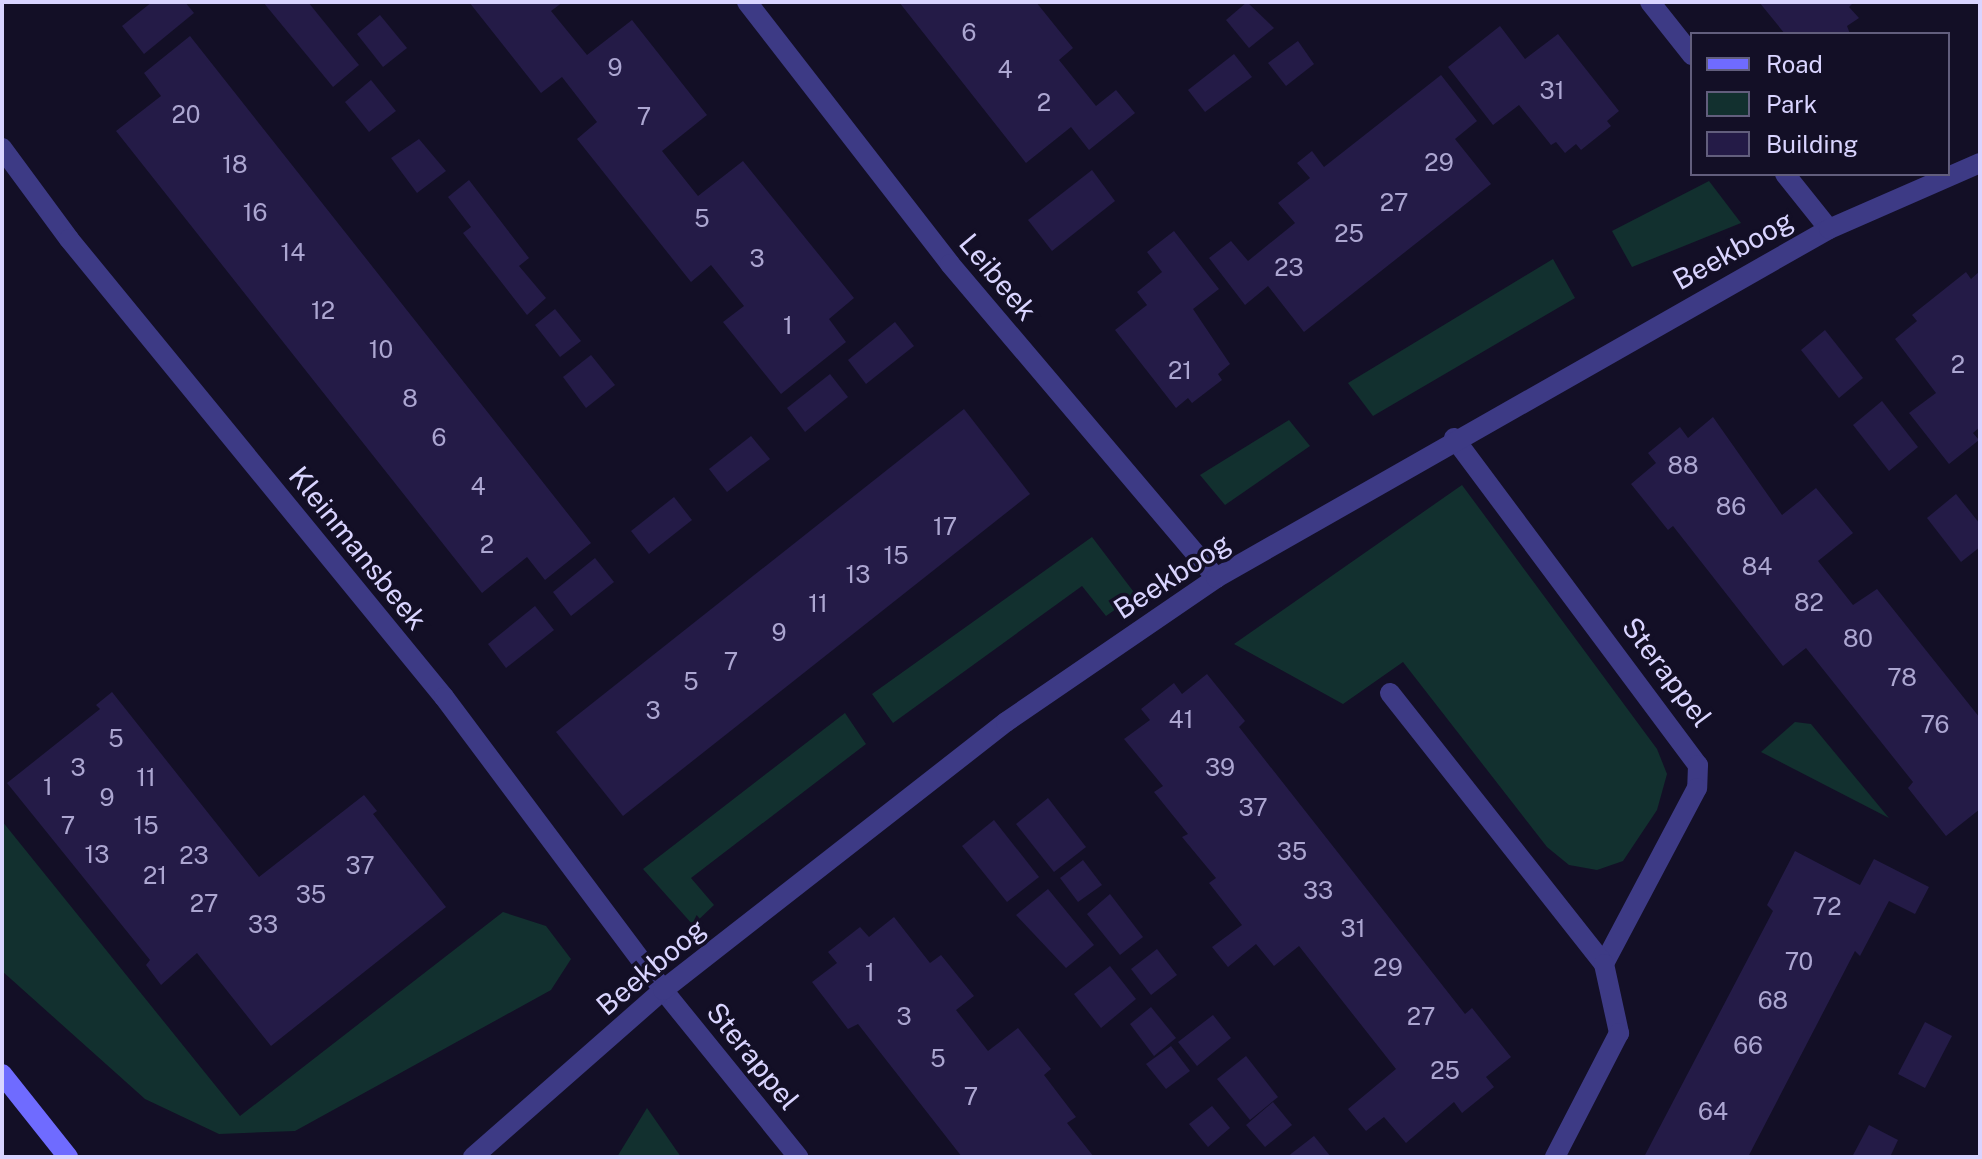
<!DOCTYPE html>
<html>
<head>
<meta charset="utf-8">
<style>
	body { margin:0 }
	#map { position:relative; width:1982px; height:1159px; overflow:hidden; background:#130f26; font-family:"Public Sans",sans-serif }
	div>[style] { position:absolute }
	.green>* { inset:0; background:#12302f }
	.building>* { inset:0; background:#241b47 }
	.street>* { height:20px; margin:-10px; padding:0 10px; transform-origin:10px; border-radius:10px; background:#3d3a85 }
	.secondary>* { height:20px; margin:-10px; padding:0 10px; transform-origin:10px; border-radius:10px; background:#6f6bff }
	span { translate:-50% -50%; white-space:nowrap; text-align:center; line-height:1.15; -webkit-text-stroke:7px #130f26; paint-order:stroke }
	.number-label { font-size:24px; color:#aca6d1 }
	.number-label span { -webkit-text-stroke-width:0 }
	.street-label { font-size:28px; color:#d9d4ff }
	.frame { position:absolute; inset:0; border:4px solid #d9d4ff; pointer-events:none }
	.legend { position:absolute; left:1690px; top:32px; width:260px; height:144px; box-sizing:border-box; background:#130f26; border:2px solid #625e7d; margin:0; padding:10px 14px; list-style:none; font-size:24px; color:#d9d4ff }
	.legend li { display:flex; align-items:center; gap:16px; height:40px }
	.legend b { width:40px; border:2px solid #625e7d }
</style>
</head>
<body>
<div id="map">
	<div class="green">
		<i style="clip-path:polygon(1709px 181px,1741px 223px,1632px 267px,1612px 231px)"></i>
		<i style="clip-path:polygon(1553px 259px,1575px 298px,1373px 416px,1348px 383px)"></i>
		<i style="clip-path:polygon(1289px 420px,1310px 446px,1225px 505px,1200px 475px)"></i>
		<i style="clip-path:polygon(1462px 485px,1657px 749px,1667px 774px,1657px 810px,1623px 861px,1597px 870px,1569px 865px,1547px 847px,1403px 662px,1343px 704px,1234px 644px)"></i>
		<i style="clip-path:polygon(1092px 537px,1136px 595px,1106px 616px,1082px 586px,893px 723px,872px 694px)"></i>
		<i style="clip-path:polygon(845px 713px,866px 744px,691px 878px,714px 905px,693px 925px,643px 869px)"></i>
		<i style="clip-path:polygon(1795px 722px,1811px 724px,1889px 818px,1761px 752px)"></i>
		<i style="clip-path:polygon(2px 821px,240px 1116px,503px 912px,546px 926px,571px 959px,551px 990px,295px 1131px,219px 1134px,145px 1099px,2px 971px)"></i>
		<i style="clip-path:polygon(647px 1108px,681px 1157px,617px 1157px)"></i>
	</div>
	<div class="building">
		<i style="clip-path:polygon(152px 2px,185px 2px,194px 13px,144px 54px,122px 26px)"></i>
		<i style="clip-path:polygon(263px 2px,308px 2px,359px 65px,333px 87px)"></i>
		<i style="clip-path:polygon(469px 2px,563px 2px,551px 11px,587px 55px,632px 20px,707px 115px,662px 151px,698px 196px,743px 161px,854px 298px,829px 319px,846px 342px,781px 394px,723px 322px,744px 306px,711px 265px,691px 282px,577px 139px,597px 122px,562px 77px,541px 93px)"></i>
		<i style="clip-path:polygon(899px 2px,1036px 2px,1073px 48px,1059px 60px,1096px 106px,1116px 90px,1135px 113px,1089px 150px,1071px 127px,1026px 163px)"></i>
		<i style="clip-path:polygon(1247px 2px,1274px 28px,1249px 48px,1226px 20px)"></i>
		<i style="clip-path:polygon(1759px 2px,1854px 2px,1849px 7px,1859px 18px,1847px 26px,1850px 34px,1785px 34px)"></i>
		<i style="clip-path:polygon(380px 15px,407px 48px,383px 67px,357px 34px)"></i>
		<i style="clip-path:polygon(1500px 26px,1525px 59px,1558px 34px,1619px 111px,1607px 121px,1611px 126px,1581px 150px,1576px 144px,1565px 153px,1556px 142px,1551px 145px,1519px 105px,1493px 125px,1448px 67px)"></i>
		<i style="clip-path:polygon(190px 36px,591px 543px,545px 580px,527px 557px,482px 593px,116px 131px,161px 96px,144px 73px)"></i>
		<i style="clip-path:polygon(1298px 41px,1314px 64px,1286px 86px,1268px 63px)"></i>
		<i style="clip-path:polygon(1234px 54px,1252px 77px,1205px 112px,1188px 90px)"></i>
		<i style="clip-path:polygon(1441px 75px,1477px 121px,1455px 139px,1491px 184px,1304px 332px,1268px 286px,1245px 305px,1209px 258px,1231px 241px,1248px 261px,1295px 223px,1278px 203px,1310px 178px,1297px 163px,1312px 151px,1324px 167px)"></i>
		<i style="clip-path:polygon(371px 80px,396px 111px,369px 132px,345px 102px)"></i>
		<i style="clip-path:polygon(419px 139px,446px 171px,417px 193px,391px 158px)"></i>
		<i style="clip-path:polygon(1092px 170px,1115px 201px,1052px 251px,1028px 220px)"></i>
		<i style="clip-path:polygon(469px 180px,529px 258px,519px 266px,546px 298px,527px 315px,463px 233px,471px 227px,448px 197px)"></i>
		<i style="clip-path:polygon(1174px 231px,1219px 289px,1193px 309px,1230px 364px,1218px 374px,1222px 380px,1192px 403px,1188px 398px,1176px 408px,1115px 330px,1147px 305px,1137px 292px,1162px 272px,1147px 252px)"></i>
		<i style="clip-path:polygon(1980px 271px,1980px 427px,1973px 433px,1979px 440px,1949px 464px,1909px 413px,1936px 393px,1895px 339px,1917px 321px,1912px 315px,1966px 272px,1971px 279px)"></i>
		<i style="clip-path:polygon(555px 309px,581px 341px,560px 357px,535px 325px)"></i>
		<i style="clip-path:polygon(895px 322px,914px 346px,866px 384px,848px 360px)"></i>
		<i style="clip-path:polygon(1825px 330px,1863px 378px,1839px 398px,1801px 350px)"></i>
		<i style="clip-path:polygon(591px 355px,615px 385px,586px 408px,563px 377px)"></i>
		<i style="clip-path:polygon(830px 374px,848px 397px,805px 432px,787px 408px)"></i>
		<i style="clip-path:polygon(1882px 401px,1918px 447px,1889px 471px,1853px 425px)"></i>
		<i style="clip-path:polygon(964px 409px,1030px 494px,623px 816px,556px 732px)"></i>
		<i style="clip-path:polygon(1713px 417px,1782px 515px,1816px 488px,1853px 533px,1818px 561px,1853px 605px,1877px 589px,1980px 718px,1980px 809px,1946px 836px,1908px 788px,1913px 782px,1806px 648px,1783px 666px,1673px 526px,1668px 530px,1631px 484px,1656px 463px,1648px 453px,1680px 427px,1688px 438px)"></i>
		<i style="clip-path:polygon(751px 436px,770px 459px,727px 492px,709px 469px)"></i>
		<i style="clip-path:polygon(1956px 494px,1980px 524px,1980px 547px,1961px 562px,1927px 518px)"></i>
		<i style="clip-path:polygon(674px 497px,692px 520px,649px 554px,631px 531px)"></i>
		<i style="clip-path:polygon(595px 558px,614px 582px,571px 616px,553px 592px)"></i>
		<i style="clip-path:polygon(535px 606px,554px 630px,506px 668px,488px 644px)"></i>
		<i style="clip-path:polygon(1207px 674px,1245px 721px,1239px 727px,1465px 1014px,1472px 1008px,1511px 1057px,1486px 1077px,1494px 1087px,1462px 1113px,1454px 1102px,1406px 1143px,1384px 1117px,1366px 1131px,1348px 1109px,1396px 1069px,1299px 946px,1274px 966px,1256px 944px,1228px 967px,1212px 947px,1242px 925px,1209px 883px,1216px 878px,1182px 837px,1188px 834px,1154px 792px,1163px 786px,1124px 739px,1150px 720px,1141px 709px,1174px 683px,1182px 694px)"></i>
		<i style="clip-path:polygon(112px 692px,259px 877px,364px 795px,377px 811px,373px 814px,446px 907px,271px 1046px,197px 953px,161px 985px,146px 965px,150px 960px,7px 783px,100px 709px,96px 705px)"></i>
		<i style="clip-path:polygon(1048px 798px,1086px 847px,1054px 872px,1016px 824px)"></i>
		<i style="clip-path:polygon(994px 820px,1039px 877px,1007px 902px,962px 846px)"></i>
		<i style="clip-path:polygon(1795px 851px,1860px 885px,1874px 859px,1929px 887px,1915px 914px,1889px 901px,1860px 956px,1855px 951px,1748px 1157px,1644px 1157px,1773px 911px,1767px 905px)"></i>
		<i style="clip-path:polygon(1083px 860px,1102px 885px,1078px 902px,1060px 878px)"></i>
		<i style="clip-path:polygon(1048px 889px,1094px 945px,1066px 968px,1016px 915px)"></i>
		<i style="clip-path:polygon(1110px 894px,1143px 937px,1120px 955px,1087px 914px)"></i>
		<i style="clip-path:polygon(894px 917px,930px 963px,941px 955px,974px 996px,956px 1010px,988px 1051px,1018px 1028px,1051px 1069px,1044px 1075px,1076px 1117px,1067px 1123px,1094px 1157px,962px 1157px,858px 1024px,848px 1029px,812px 982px,837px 963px,828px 952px,860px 927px,869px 937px)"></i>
		<i style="clip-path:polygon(1157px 949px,1177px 975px,1151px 995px,1131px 969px)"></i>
		<i style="clip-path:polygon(1110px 966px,1136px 999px,1101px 1028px,1074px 994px)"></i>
		<i style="clip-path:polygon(1151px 1007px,1176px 1038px,1154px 1056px,1130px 1024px)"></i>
		<i style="clip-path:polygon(1213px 1015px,1231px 1038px,1197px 1066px,1178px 1042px)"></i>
		<i style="clip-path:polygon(1925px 1022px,1952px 1036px,1925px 1088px,1898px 1074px)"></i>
		<i style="clip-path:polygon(1171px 1046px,1190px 1071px,1166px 1089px,1146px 1064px)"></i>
		<i style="clip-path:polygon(1246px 1056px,1278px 1097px,1250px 1120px,1217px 1079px)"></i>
		<i style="clip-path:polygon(1273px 1102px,1292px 1125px,1265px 1147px,1246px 1125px)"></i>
		<i style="clip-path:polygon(1212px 1106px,1230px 1128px,1208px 1147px,1189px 1124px)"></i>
		<i style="clip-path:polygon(1869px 1125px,1898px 1140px,1890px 1157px,1852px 1157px)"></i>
		<i style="clip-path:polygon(1314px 1136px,1331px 1157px,1287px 1157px)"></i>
	</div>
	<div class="street">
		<i style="left:747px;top:2px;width:331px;rotate:52.2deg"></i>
		<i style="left:950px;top:264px;width:412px;rotate:49.7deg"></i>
		<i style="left:1650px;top:2px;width:68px;rotate:51.6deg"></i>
		<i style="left:2px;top:148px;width:113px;rotate:53.6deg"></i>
		<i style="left:69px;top:239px;width:592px;rotate:50.69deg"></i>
		<i style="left:444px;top:697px;width:366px;rotate:53.2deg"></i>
		<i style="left:663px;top:990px;width:215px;rotate:51deg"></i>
		<i style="left:1785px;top:174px;width:70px;rotate:51.3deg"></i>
		<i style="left:1454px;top:438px;width:408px;rotate:53.3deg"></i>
		<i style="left:1698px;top:765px;width:23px;rotate:92deg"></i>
		<i style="left:1697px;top:788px;width:199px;rotate:117.9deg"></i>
		<i style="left:1390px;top:693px;width:345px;rotate:51.7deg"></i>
		<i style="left:1604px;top:964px;width:71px;rotate:77.7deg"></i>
		<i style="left:1619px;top:1033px;width:140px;rotate:117.3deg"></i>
		<i style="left:473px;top:1157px;width:253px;rotate:-41.3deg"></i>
		<i style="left:663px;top:990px;width:435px;rotate:-38deg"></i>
		<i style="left:1006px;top:722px;width:255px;rotate:-34.4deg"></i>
		<i style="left:1216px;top:578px;width:705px;rotate:-29.65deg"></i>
		<i style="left:1829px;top:229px;width:165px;rotate:-23.6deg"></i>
	</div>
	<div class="secondary">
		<i style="left:2px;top:1074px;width:106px;rotate:51.5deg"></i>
	</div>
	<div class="number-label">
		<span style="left:969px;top:33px">6</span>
		<span style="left:615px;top:68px">9</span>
		<span style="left:1005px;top:70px">4</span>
		<span style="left:1552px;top:91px">31</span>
		<span style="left:1044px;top:103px">2</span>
		<span style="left:186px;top:115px">20</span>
		<span style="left:644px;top:117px">7</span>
		<span style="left:1439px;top:163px">29</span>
		<span style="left:235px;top:165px">18</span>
		<span style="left:1394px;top:203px">27</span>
		<span style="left:255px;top:213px">16</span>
		<span style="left:702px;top:219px">5</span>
		<span style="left:1349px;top:234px">25</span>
		<span style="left:293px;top:253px">14</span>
		<span style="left:757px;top:259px">3</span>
		<span style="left:1289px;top:268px">23</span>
		<span style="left:323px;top:311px">12</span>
		<span style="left:788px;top:326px">1</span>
		<span style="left:381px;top:350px">10</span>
		<span style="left:1958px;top:365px">2</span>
		<span style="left:1180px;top:371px">21</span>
		<span style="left:410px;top:399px">8</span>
		<span style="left:439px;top:438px">6</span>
		<span style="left:1683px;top:466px">88</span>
		<span style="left:478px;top:487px">4</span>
		<span style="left:1731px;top:507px">86</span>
		<span style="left:945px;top:527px">17</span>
		<span style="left:487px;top:545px">2</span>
		<span style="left:896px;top:556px">15</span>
		<span style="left:1757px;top:567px">84</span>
		<span style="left:858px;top:575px">13</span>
		<span style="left:1809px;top:603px">82</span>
		<span style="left:818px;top:604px">11</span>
		<span style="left:779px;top:633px">9</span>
		<span style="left:1858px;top:639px">80</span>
		<span style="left:731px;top:662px">7</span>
		<span style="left:1902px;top:678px">78</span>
		<span style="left:691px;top:682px">5</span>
		<span style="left:653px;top:711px">3</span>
		<span style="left:1181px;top:720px">41</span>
		<span style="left:1935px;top:725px">76</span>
		<span style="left:116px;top:739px">5</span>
		<span style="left:78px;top:768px">3</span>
		<span style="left:1220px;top:768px">39</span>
		<span style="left:146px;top:778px">11</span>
		<span style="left:48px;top:787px">1</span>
		<span style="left:107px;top:798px">9</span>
		<span style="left:1253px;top:808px">37</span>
		<span style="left:68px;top:826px">7</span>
		<span style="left:146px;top:826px">15</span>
		<span style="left:1292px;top:852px">35</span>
		<span style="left:97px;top:855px">13</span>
		<span style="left:194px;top:856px">23</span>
		<span style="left:360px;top:866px">37</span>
		<span style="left:155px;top:876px">21</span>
		<span style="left:1318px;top:891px">33</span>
		<span style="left:311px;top:895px">35</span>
		<span style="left:204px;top:904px">27</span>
		<span style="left:1827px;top:907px">72</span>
		<span style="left:263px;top:925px">33</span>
		<span style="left:1353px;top:929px">31</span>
		<span style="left:1799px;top:962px">70</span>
		<span style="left:1388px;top:968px">29</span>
		<span style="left:870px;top:973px">1</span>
		<span style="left:1773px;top:1001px">68</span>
		<span style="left:904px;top:1017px">3</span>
		<span style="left:1421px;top:1017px">27</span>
		<span style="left:1748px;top:1046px">66</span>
		<span style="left:938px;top:1059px">5</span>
		<span style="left:1445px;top:1071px">25</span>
		<span style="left:971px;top:1097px">7</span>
		<span style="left:1713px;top:1112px">64</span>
	</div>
	<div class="street-label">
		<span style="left:1733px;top:250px;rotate:-29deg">Beekboog</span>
		<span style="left:998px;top:277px;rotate:50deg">Leibeek</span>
		<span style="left:358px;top:548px;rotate:51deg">Kleinmansbeek</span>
		<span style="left:1172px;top:576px;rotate:-33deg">Beekboog</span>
		<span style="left:1667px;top:672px;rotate:53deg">Sterappel</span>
		<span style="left:651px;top:967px;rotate:-40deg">Beekboog</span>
		<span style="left:753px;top:1056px;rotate:51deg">Sterappel</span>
	</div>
	<div class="frame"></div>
	<ul class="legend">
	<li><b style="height:10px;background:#6f6bff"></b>Road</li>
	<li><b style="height:22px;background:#12302f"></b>Park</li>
	<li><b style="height:22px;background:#241b47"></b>Building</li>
	</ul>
</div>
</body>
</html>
